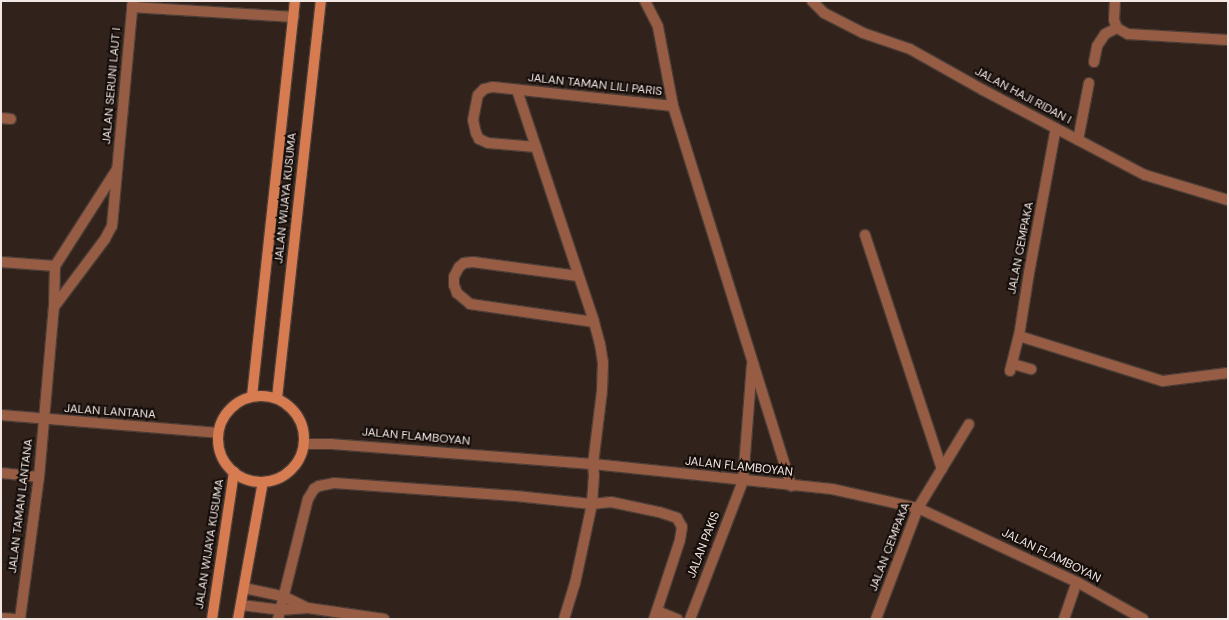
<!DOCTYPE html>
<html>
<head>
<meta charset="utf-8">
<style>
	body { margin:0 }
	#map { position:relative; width:1229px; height:620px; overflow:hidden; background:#31221b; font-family:"DM Sans",sans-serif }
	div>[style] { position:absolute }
	.roads { filter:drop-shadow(1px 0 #4c3e37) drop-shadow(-1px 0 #4c3e37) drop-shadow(0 1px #4c3e37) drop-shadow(0 -1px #4c3e37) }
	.street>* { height:10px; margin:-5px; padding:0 5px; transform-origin:5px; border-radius:5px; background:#975d44 }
	.secondary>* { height:10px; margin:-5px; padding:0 5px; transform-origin:5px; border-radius:5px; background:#d77b51 }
	.secondary>.ring { margin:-5px; padding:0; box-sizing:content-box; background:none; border:10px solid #d77b51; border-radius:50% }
	span { translate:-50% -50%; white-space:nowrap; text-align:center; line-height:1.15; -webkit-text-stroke:4px #140d0a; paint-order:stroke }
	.street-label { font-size:12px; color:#f3e8e4 }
	.frame { position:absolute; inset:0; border:2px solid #f3e8e4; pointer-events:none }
</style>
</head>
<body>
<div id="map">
	<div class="roads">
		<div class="street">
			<i style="left:645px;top:1px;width:29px;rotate:63deg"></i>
			<i style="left:658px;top:27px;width:80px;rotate:79.2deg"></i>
			<i style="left:673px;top:106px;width:398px;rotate:72.7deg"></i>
			<i style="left:812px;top:1px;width:17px;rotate:45deg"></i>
			<i style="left:824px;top:13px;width:44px;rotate:27.1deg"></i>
			<i style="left:863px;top:33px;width:50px;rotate:18.8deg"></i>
			<i style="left:910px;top:49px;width:84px;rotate:29.3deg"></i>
			<i style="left:983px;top:90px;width:183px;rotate:27.7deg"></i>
			<i style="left:1145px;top:175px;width:87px;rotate:16.8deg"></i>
			<i style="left:1115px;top:1px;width:19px;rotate:93deg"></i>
			<i style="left:1114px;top:20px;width:9px;rotate:69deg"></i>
			<i style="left:1117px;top:28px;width:13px;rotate:29deg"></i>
			<i style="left:1128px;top:34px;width:100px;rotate:3.4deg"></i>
			<i style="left:132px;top:7px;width:162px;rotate:3.5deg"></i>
			<i style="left:1094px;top:62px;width:16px;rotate:-79deg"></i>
			<i style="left:1097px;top:46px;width:14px;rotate:-56deg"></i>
			<i style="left:1105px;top:34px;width:13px;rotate:-27deg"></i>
			<i style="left:517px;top:90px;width:244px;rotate:71.6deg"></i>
			<i style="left:594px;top:322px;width:23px;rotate:75deg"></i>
			<i style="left:600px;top:344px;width:18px;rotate:81deg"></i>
			<i style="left:603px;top:362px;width:29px;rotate:92deg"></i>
			<i style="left:602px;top:391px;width:74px;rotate:97deg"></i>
			<i style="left:593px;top:464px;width:11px;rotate:85deg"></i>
			<i style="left:594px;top:475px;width:29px;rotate:94deg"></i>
			<i style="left:592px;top:504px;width:81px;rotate:102.1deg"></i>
			<i style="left:575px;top:583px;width:38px;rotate:107deg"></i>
			<i style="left:1px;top:118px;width:10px;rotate:6deg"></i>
			<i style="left:1078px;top:140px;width:58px;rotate:-79.1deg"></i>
			<i style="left:536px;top:147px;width:48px;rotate:-175.2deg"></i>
			<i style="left:488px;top:143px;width:10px;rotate:-156deg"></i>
			<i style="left:479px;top:139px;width:7px;rotate:-117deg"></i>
			<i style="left:476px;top:133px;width:13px;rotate:-103deg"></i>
			<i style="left:473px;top:120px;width:25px;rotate:-79deg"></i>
			<i style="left:478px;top:95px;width:8px;rotate:-45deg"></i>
			<i style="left:484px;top:89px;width:9px;rotate:-13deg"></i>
			<i style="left:493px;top:87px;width:181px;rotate:6deg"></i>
			<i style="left:865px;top:235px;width:246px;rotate:71.8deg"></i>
			<i style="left:1px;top:262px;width:54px;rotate:4.2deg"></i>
			<i style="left:578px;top:276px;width:106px;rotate:-172.4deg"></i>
			<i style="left:473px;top:262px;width:9px;rotate:174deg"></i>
			<i style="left:464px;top:263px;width:6px;rotate:141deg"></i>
			<i style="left:459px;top:267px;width:11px;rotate:117deg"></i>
			<i style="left:454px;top:277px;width:8px;rotate:90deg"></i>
			<i style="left:454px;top:285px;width:9px;rotate:69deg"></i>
			<i style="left:457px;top:293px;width:17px;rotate:40deg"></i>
			<i style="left:470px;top:304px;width:125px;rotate:8.3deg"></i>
			<i style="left:54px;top:307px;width:41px;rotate:-88.6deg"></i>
			<i style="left:55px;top:266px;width:115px;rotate:-57.4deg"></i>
			<i style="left:1019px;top:336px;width:151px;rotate:17.4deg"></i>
			<i style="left:1163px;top:381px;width:65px;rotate:-7deg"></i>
			<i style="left:1013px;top:364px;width:19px;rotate:16deg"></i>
			<i style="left:1010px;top:371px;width:36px;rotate:-76deg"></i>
			<i style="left:1019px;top:336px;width:64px;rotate:-81deg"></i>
			<i style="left:1029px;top:273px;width:147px;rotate:-79.5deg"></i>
			<i style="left:1px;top:415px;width:218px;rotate:4.7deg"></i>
			<i style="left:304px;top:444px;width:27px"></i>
			<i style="left:331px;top:444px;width:263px;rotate:4.4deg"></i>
			<i style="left:593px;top:464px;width:240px;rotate:6deg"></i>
			<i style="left:832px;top:489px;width:88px;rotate:12.5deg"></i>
			<i style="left:918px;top:508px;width:175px;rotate:25deg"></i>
			<i style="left:1077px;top:582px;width:76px;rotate:29.3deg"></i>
			<i style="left:1px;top:473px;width:38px;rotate:6deg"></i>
			<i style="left:244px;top:588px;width:40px;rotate:12deg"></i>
			<i style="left:283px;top:596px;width:25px;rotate:26deg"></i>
			<i style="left:241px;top:605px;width:39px;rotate:7deg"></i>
			<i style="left:280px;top:610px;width:28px;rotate:-4deg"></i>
			<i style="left:308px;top:608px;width:77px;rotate:8.2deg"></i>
			<i style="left:657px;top:611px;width:22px;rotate:22deg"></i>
			<i style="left:1px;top:618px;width:13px;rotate:4deg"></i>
			<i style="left:20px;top:619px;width:143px;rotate:-82.4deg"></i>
			<i style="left:39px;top:477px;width:171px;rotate:-85deg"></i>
			<i style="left:54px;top:307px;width:85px;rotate:-53.1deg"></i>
			<i style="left:105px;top:239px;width:15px;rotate:-62deg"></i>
			<i style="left:112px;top:226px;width:226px;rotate:-84.7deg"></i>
			<i style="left:278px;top:619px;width:124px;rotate:-76deg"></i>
			<i style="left:308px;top:499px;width:12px;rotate:-59deg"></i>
			<i style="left:314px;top:489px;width:6px;rotate:-31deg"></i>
			<i style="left:319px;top:486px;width:15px;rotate:-11deg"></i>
			<i style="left:334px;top:483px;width:182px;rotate:4.1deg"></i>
			<i style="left:516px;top:496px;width:76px;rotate:6deg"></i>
			<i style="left:592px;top:504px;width:19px;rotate:-6deg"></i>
			<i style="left:611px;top:502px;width:49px;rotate:11.8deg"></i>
			<i style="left:659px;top:512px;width:19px;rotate:18deg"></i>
			<i style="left:677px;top:518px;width:10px;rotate:61deg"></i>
			<i style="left:682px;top:527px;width:13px;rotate:99deg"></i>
			<i style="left:680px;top:540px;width:83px;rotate:108.2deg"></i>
			<i style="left:690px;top:619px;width:148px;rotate:-69deg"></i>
			<i style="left:743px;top:481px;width:116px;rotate:-85.6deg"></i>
			<i style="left:876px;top:619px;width:119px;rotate:-69.3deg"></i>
			<i style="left:918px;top:508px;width:98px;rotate:-58.7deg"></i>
			<i style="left:1064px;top:619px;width:39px;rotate:-71deg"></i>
		</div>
		<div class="secondary">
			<i class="ring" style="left:218px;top:396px;width:76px;height:76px"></i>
			<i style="left:252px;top:396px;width:397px;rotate:-83.8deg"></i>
			<i style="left:277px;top:398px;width:399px;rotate:-83.7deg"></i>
			<i style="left:212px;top:619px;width:149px;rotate:-81.5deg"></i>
			<i style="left:238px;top:619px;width:139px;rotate:-79.7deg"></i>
		</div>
	</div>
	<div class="street-label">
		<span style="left:595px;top:85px;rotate:6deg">JALAN TAMAN LILI PARIS</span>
		<span style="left:112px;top:86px;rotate:-85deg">JALAN SERUNI LAUT I</span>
		<span style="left:1023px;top:96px;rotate:28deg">JALAN HAJI RIDAN I</span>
		<span style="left:286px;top:198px;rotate:-84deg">JALAN WIJAYA KUSUMA</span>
		<span style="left:1021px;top:248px;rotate:-79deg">JALAN CEMPAKA</span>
		<span style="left:110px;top:412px;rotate:4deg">JALAN LANTANA</span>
		<span style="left:416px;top:437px;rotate:5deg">JALAN FLAMBOYAN</span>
		<span style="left:739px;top:467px;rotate:6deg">JALAN FLAMBOYAN</span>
		<span style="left:21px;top:506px;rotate:-83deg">JALAN TAMAN LANTANA</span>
		<span style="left:210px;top:544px;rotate:-81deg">JALAN WIJAYA KUSUMA</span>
		<span style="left:704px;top:545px;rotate:-69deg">JALAN PAKIS</span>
		<span style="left:890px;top:547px;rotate:-69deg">JALAN CEMPAKA</span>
		<span style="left:1051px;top:556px;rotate:26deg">JALAN FLAMBOYAN</span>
	</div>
	<div class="frame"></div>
</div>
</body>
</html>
